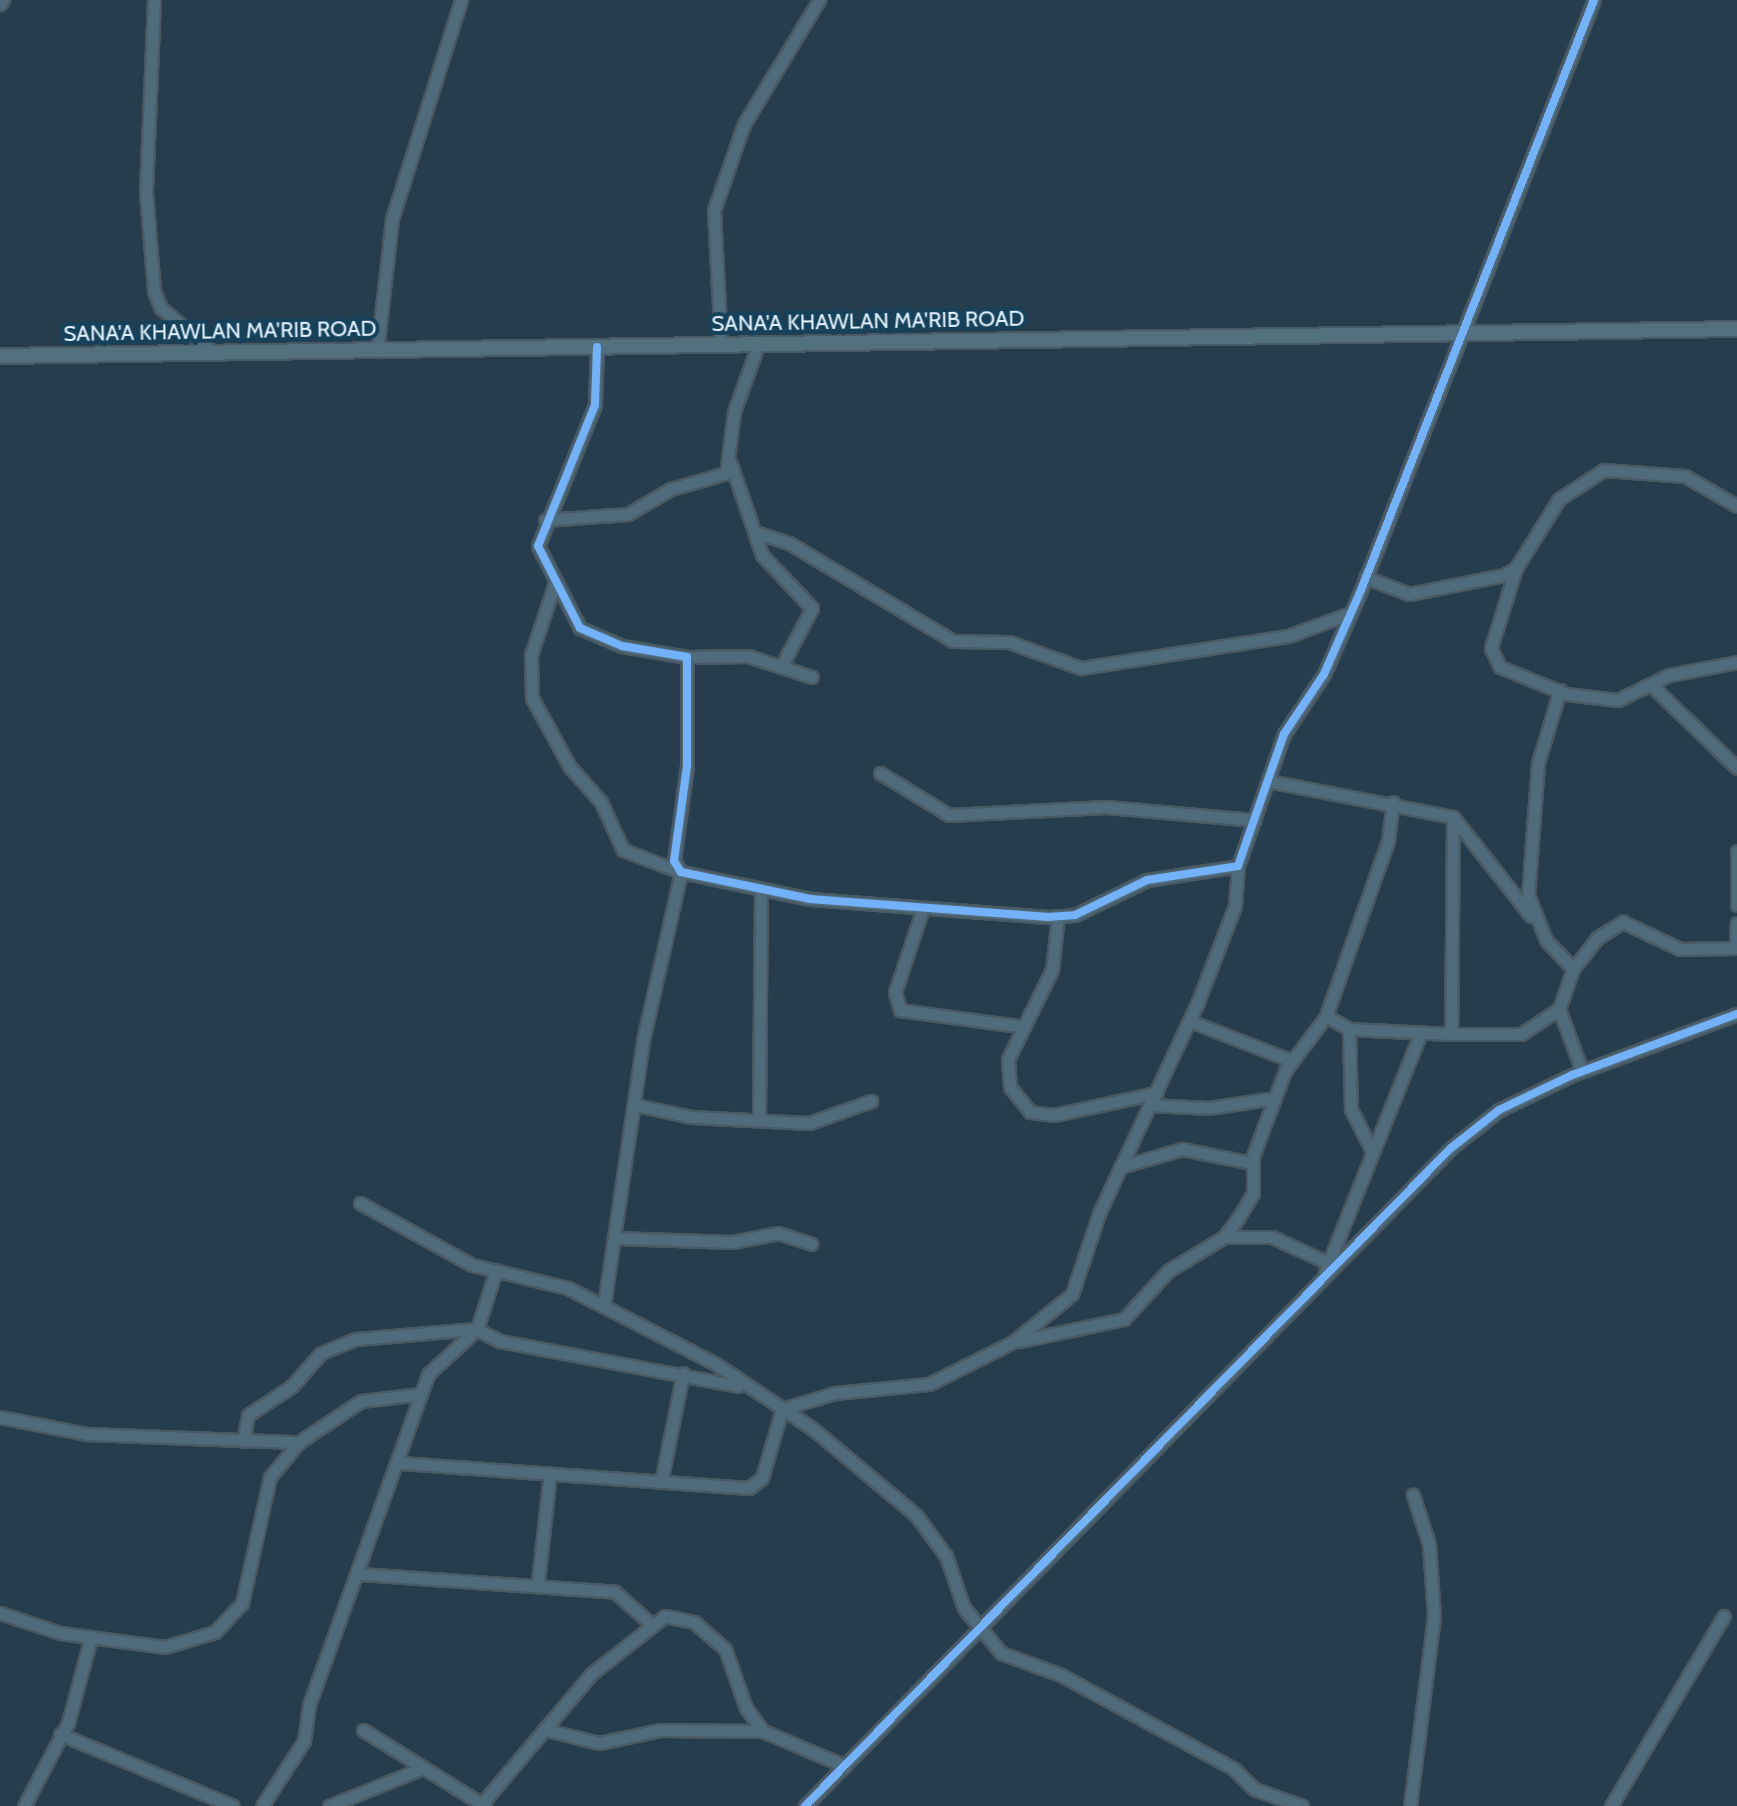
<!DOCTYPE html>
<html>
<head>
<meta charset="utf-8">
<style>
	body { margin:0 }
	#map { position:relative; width:1737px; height:1806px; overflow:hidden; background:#253d4c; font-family:Cabin,sans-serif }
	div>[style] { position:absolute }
	.roads { filter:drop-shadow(2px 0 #4a5a64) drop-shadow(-2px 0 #4a5a64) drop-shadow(0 2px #4a5a64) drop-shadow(0 -2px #4a5a64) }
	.minor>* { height:11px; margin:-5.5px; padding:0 5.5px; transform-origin:5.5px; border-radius:5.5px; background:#506b7c }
	.major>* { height:14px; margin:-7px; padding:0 7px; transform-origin:7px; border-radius:7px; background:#52707d }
	.cycleway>* { height:8px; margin:-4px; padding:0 4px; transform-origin:4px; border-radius:4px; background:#73b2f8 }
	span { translate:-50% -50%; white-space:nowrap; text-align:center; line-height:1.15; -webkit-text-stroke:8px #16415b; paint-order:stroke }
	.street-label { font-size:22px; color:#e4f3fe }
</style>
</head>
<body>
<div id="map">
	<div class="roads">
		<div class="minor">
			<i style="left:154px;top:0;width:193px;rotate:92.4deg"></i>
			<i style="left:146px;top:193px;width:98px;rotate:85.3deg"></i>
			<i style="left:154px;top:291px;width:18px;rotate:68deg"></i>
			<i style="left:161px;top:308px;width:68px;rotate:40.2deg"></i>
			<i style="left:0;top:4px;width:5px;rotate:-53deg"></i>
			<i style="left:721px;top:345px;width:135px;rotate:-93deg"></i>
			<i style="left:714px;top:210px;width:91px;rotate:-70.8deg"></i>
			<i style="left:744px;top:124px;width:145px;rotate:-58.8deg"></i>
			<i style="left:597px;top:347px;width:58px;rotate:92deg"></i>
			<i style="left:595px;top:405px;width:152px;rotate:112deg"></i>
			<i style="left:538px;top:546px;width:92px;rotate:62.9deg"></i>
			<i style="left:580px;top:628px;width:46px;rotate:23.2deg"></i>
			<i style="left:622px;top:646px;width:66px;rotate:9.6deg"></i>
			<i style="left:687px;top:657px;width:109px;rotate:90deg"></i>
			<i style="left:687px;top:766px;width:96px;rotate:97.8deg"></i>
			<i style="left:674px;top:861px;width:13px;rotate:58deg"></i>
			<i style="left:681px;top:872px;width:132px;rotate:11.8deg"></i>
			<i style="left:810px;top:899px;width:239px;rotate:4.3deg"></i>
			<i style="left:1048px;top:917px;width:27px;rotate:-4deg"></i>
			<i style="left:1075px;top:915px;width:80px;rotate:-25.9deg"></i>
			<i style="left:1147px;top:880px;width:92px;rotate:-8.7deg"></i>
			<i style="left:1238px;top:866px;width:140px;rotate:-70.8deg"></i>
			<i style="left:1284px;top:734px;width:72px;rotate:-56.3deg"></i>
			<i style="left:1324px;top:674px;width:92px;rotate:-66.2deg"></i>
			<i style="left:1361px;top:590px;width:634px;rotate:-68.45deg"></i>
			<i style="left:377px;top:351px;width:133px;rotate:-83.5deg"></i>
			<i style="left:392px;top:219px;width:230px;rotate:-72.5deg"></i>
			<i style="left:731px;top:464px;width:96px;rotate:71.2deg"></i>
			<i style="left:762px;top:555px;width:73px;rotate:46.7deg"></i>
			<i style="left:812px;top:608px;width:62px;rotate:117.8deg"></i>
			<i style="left:545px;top:520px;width:83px;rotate:-4.1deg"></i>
			<i style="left:628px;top:514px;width:50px;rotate:-30.2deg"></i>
			<i style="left:671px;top:489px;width:57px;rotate:-16.2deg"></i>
			<i style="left:726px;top:473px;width:62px;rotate:-82.5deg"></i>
			<i style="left:734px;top:412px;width:71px;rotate:-70.3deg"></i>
			<i style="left:758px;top:533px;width:33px;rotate:18deg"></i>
			<i style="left:789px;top:543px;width:191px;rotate:30.9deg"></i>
			<i style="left:953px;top:641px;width:56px;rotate:1deg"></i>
			<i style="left:1009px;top:642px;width:77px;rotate:19.9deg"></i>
			<i style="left:1081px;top:668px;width:209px;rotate:-8.8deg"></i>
			<i style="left:1288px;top:636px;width:67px;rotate:-20.1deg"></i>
			<i style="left:1516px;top:568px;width:84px;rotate:107.4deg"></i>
			<i style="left:1491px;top:648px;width:21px;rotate:65deg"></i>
			<i style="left:1500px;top:667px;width:71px;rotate:22.2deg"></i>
			<i style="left:1566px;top:694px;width:52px;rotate:6.6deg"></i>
			<i style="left:1618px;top:700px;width:57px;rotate:-26.1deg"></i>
			<i style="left:1669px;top:675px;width:69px;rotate:-10.8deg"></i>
			<i style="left:1365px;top:577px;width:47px;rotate:21.1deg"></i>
			<i style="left:1409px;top:594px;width:97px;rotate:-11.3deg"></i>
			<i style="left:1504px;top:575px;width:14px;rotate:-30deg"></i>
			<i style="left:1516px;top:568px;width:81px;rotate:-58.1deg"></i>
			<i style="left:1559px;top:499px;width:54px;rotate:-32.8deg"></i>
			<i style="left:1604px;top:470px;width:81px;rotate:4.2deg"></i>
			<i style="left:1685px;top:476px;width:60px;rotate:30deg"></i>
			<i style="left:554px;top:586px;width:73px;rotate:108.4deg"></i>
			<i style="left:531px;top:655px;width:43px;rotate:88.7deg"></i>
			<i style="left:532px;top:698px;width:79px;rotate:61.2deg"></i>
			<i style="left:570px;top:767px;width:47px;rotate:48.5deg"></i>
			<i style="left:601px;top:802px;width:53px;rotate:65.4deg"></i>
			<i style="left:623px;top:850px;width:62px;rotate:20.8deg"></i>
			<i style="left:681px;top:872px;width:173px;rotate:102.7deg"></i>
			<i style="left:643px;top:1041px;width:268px;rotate:98.4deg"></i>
			<i style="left:687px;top:657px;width:61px;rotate:-0.9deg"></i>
			<i style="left:748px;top:656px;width:67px;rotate:18.2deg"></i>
			<i style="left:1650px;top:684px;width:121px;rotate:44deg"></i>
			<i style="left:1560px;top:690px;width:76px;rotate:106.8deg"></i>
			<i style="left:1538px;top:763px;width:132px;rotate:94.3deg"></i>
			<i style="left:1528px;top:895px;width:48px;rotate:68.2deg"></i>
			<i style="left:1546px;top:940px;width:40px;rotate:47deg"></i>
			<i style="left:1573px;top:969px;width:42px;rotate:109.3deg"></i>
			<i style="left:1559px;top:1009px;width:66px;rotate:69.6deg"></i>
			<i style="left:880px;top:773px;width:81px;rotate:31.3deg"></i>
			<i style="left:949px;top:815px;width:157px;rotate:-2.9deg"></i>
			<i style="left:1106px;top:807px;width:149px;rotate:5deg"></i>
			<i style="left:1268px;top:781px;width:188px;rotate:11deg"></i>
			<i style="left:1453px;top:817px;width:126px;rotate:51.8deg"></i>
			<i style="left:1453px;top:817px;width:217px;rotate:90.5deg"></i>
			<i style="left:1451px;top:1034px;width:70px"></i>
			<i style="left:1521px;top:1034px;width:45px;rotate:-33.3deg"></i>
			<i style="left:1737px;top:851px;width:54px;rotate:90deg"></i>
			<i style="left:923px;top:908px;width:89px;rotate:108.4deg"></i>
			<i style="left:895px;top:992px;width:19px;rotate:74deg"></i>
			<i style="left:900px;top:1010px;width:120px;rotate:7.7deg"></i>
			<i style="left:1058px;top:916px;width:54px;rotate:96.3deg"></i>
			<i style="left:1052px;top:970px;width:99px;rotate:116.3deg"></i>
			<i style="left:1008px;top:1059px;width:28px;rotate:86deg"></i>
			<i style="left:1010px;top:1087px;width:32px;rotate:51deg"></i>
			<i style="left:1030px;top:1112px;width:24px;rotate:7deg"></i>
			<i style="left:1054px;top:1115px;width:105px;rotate:-12.1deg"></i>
			<i style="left:1736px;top:948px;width:25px;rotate:-88deg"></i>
			<i style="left:1573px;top:969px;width:39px;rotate:-52deg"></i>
			<i style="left:1597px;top:938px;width:31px;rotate:-32deg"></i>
			<i style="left:1623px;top:922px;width:63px;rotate:25.3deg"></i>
			<i style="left:1680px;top:949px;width:57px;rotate:-1deg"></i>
			<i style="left:1326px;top:1016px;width:26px;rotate:29deg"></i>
			<i style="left:1190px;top:1021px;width:110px;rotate:21.4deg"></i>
			<i style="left:636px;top:1105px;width:56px;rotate:12.3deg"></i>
			<i style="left:691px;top:1117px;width:118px;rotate:2.9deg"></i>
			<i style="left:809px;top:1123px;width:66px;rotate:-19.5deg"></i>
			<i style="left:1151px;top:1105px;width:58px;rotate:3deg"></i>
			<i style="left:1209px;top:1108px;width:66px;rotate:-8.7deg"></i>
			<i style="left:759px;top:1117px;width:228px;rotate:-89.5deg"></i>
			<i style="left:1371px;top:1149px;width:45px;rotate:-116.6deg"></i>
			<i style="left:1351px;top:1109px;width:80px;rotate:-91.4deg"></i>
			<i style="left:1349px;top:1029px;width:102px;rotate:2.8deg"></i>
			<i style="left:1120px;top:1167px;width:65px;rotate:-16.2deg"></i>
			<i style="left:1182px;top:1149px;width:71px;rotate:11.3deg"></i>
			<i style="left:360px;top:1203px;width:128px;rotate:29deg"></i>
			<i style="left:472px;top:1265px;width:99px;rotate:13.5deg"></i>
			<i style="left:568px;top:1288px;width:166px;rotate:27.2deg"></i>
			<i style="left:716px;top:1364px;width:117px;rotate:33.8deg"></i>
			<i style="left:813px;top:1429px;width:134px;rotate:39.9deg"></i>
			<i style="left:916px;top:1515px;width:51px;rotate:53.8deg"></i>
			<i style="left:946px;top:1556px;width:55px;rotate:70.9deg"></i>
			<i style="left:964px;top:1608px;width:58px;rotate:50.6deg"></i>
			<i style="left:1001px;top:1653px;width:64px;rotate:20.1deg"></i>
			<i style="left:1061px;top:1675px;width:197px;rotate:28.5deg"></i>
			<i style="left:1234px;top:1769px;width:28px;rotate:45deg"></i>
			<i style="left:1254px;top:1789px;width:51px;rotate:19.5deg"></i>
			<i style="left:1224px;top:1237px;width:48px"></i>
			<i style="left:1272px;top:1237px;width:62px;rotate:24.9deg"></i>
			<i style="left:615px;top:1238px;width:118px;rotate:1.9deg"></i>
			<i style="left:733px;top:1242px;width:46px;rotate:-11.3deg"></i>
			<i style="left:778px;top:1233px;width:35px;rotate:18deg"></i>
			<i style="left:1325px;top:1272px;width:258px;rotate:-68.2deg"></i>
			<i style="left:1019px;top:1341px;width:107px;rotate:-11.8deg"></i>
			<i style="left:1124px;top:1319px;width:65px;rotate:-47.5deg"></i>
			<i style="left:1168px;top:1271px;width:66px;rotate:-31.3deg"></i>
			<i style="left:1224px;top:1237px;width:21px;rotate:-53deg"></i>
			<i style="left:1237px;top:1220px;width:31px;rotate:-59deg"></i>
			<i style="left:1253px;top:1193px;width:37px;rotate:-90deg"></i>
			<i style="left:1253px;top:1156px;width:91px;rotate:-69.4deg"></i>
			<i style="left:1285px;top:1071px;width:69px;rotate:-53.3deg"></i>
			<i style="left:1326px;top:1016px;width:186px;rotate:-70.5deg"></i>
			<i style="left:1388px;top:841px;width:39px;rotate:-83deg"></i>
			<i style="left:0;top:1417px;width:89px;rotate:11.1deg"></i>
			<i style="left:87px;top:1434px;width:212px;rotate:2.2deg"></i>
			<i style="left:243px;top:1441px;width:26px;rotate:-79deg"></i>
			<i style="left:248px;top:1415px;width:53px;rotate:-33.4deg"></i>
			<i style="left:292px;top:1386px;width:44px;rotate:-48.7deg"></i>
			<i style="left:321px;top:1353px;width:38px;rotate:-22deg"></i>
			<i style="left:356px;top:1339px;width:120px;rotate:-4.8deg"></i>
			<i style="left:476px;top:1329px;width:27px;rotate:27deg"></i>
			<i style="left:500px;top:1341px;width:242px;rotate:10.7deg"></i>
			<i style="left:401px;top:1463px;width:349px;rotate:4.1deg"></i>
			<i style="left:749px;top:1488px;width:16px;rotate:-38deg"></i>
			<i style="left:762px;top:1478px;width:72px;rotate:-73.8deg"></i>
			<i style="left:782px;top:1409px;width:55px;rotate:-16.8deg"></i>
			<i style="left:835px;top:1393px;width:94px;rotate:-5.5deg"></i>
			<i style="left:929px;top:1384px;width:94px;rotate:-26.6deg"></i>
			<i style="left:1013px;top:1342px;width:76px;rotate:-39.1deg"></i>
			<i style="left:1072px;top:1294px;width:88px;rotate:-71.4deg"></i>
			<i style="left:1100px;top:1211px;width:229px;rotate:-64.9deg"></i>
			<i style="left:1197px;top:1004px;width:105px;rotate:-68.8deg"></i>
			<i style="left:1235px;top:906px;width:40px;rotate:-85.7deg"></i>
			<i style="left:661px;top:1482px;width:111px;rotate:-78.6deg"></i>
			<i style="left:360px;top:1574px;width:256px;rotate:4deg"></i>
			<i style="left:615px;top:1592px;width:50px;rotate:41.7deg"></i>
			<i style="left:538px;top:1582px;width:109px;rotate:-83.7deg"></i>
			<i style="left:0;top:1613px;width:63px;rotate:18.4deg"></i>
			<i style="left:60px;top:1633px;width:106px;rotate:7.6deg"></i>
			<i style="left:165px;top:1647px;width:52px;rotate:-16.7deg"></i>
			<i style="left:215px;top:1632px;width:40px;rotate:-47deg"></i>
			<i style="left:242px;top:1603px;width:129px;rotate:-77.5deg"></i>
			<i style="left:270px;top:1477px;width:45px;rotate:-50.4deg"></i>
			<i style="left:299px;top:1442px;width:74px;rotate:-33.5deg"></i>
			<i style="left:361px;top:1401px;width:60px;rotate:-6.7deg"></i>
			<i style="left:363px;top:1730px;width:144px;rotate:31.9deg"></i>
			<i style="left:547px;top:1730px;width:54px;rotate:14deg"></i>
			<i style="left:599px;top:1743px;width:62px;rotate:-12deg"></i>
			<i style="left:660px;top:1730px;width:103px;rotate:0.6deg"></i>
			<i style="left:60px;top:1734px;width:187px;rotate:22.6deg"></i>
			<i style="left:24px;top:1806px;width:94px;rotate:-62.1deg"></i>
			<i style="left:68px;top:1723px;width:89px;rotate:-75deg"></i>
			<i style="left:262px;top:1806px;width:77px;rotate:-57.1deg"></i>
			<i style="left:304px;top:1741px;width:36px;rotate:-82deg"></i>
			<i style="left:309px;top:1705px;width:352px;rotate:-70.2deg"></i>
			<i style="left:428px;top:1374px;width:67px;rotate:-42.6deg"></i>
			<i style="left:477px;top:1329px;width:62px;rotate:-72.1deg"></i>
			<i style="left:329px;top:1806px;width:101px;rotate:-22deg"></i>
			<i style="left:480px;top:1806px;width:172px;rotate:-49.9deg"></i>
			<i style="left:591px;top:1674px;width:94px;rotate:-38.1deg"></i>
			<i style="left:665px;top:1616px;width:30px;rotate:12deg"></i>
			<i style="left:694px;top:1622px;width:41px;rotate:41.1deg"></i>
			<i style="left:725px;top:1649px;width:63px;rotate:70.4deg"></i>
			<i style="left:746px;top:1708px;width:29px;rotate:54deg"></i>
			<i style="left:763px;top:1731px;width:89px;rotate:23.1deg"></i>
			<i style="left:805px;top:1806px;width:922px;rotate:-45.53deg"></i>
			<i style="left:1451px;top:1148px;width:61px;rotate:-38.4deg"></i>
			<i style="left:1499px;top:1110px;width:81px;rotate:-25.6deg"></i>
			<i style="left:1572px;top:1075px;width:176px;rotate:-20.3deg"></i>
			<i style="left:1410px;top:1806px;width:191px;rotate:-82.8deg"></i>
			<i style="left:1434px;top:1617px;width:73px;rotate:-93.9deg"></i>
			<i style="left:1429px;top:1544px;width:52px;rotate:-108.1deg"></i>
			<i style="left:1611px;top:1806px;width:221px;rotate:-59.3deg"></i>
		</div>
		<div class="major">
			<i style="left:0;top:356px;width:1737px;rotate:-0.89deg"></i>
		</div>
	</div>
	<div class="cycleway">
		<i style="left:597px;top:347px;width:58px;rotate:92deg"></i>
		<i style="left:595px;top:405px;width:152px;rotate:112deg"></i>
		<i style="left:538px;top:546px;width:92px;rotate:62.9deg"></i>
		<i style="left:580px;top:628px;width:46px;rotate:23.2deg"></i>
		<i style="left:622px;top:646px;width:66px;rotate:9.6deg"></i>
		<i style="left:687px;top:657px;width:109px;rotate:90deg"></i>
		<i style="left:687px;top:766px;width:96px;rotate:97.8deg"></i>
		<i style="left:674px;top:861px;width:13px;rotate:58deg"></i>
		<i style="left:681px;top:872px;width:132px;rotate:11.8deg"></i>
		<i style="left:810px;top:899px;width:239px;rotate:4.3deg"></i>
		<i style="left:1048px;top:917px;width:27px;rotate:-4deg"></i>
		<i style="left:1075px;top:915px;width:80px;rotate:-25.9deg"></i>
		<i style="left:1147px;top:880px;width:92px;rotate:-8.7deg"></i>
		<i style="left:1238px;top:866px;width:140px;rotate:-70.8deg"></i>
		<i style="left:1284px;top:734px;width:72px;rotate:-56.3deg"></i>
		<i style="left:1324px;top:674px;width:92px;rotate:-66.2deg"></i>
		<i style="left:1361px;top:590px;width:634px;rotate:-68.45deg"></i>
		<i style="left:805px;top:1806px;width:922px;rotate:-45.53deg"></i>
		<i style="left:1451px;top:1148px;width:61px;rotate:-38.4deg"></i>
		<i style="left:1499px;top:1110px;width:81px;rotate:-25.6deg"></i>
		<i style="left:1572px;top:1075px;width:176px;rotate:-20.3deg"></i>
	</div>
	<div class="street-label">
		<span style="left:868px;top:321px;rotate:-1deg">SANA'A KHAWLAN MA'RIB ROAD</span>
		<span style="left:220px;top:331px;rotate:-1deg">SANA'A KHAWLAN MA'RIB ROAD</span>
	</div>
</div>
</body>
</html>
